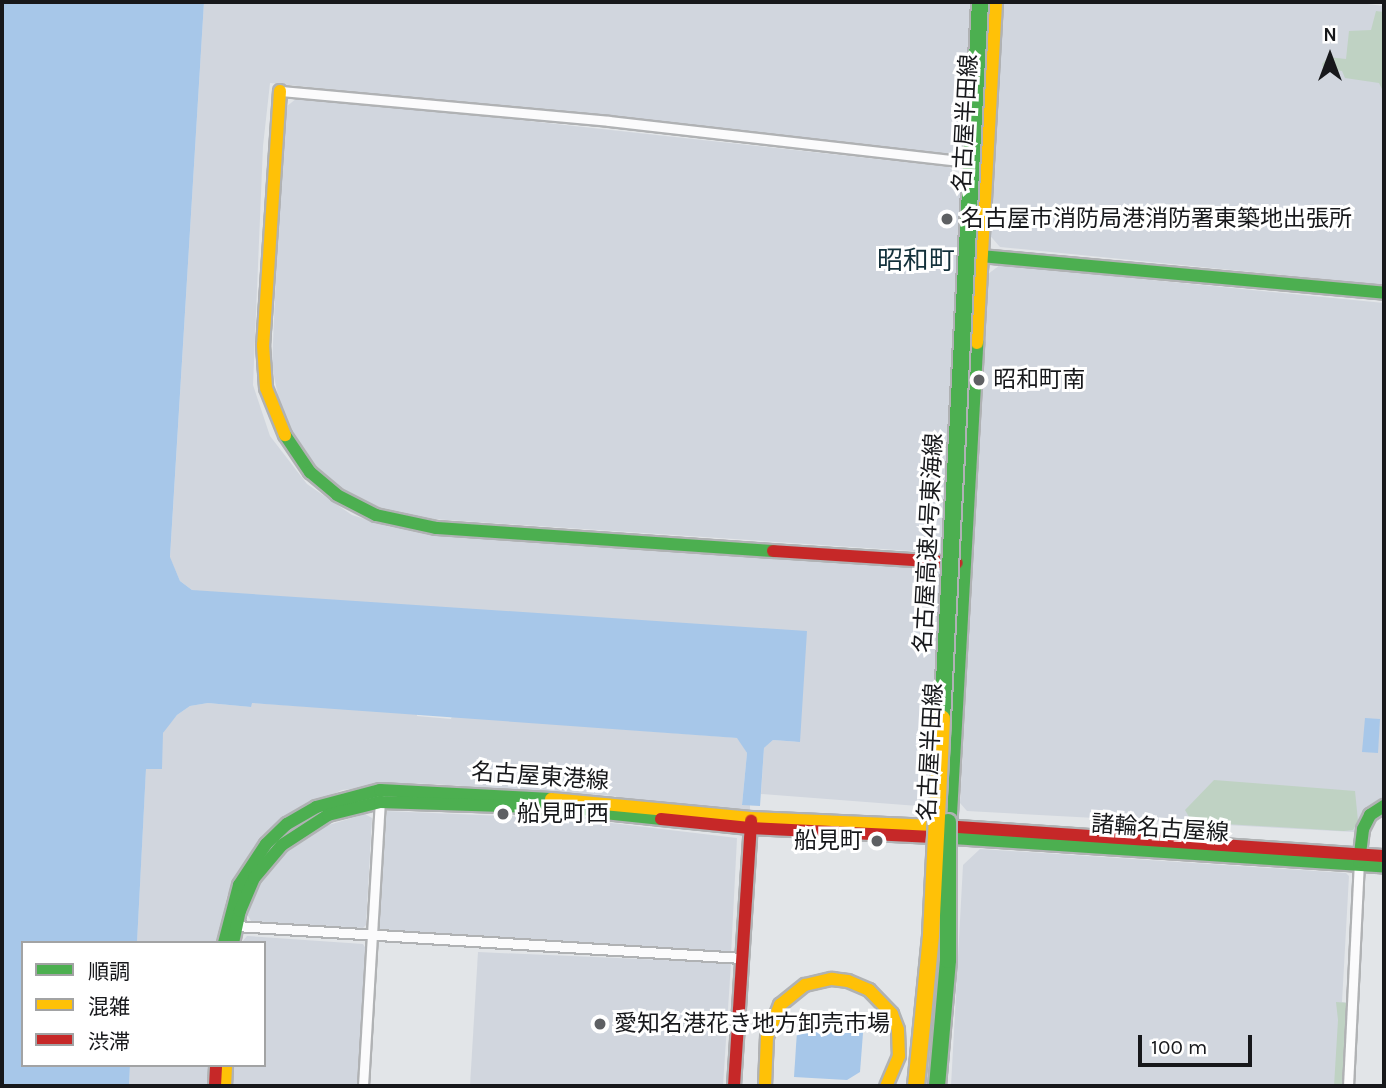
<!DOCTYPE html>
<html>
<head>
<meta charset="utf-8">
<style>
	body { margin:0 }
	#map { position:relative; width:1386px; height:1088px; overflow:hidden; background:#e2e5e8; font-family:Karla,"Noto Sans JP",sans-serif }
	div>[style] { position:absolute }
	.built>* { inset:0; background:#d1d6de }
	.green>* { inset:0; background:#bfd2c3 }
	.water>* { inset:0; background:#a7c7e9 }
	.roads { filter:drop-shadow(2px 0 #b0b2b4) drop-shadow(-2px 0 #b0b2b4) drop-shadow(0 2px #b0b2b4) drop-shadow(0 -2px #b0b2b4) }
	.street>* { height:9px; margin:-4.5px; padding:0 4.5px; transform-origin:4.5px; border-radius:4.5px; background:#fbfbfc }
	.fast>* { height:12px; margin:-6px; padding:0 6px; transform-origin:6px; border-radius:6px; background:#4caf50 }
	.slow>* { height:12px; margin:-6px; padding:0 6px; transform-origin:6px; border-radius:6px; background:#ffc107 }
	.jam>* { height:12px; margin:-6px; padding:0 6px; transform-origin:6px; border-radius:6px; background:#c62828 }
	.bridges { filter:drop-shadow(2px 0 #b0b2b4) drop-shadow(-2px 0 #b0b2b4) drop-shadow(0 2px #b0b2b4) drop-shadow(0 -2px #b0b2b4) }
	.fast-bridge>* { height:16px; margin:-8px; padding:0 8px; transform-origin:8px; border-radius:8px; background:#4caf50 }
	.slow-bridge>* { height:16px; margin:-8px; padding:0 8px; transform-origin:8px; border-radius:8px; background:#ffc107 }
	.dots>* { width:19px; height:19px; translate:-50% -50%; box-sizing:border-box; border:4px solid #fff; border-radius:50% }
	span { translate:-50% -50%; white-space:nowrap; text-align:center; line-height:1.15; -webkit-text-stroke:6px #fff; paint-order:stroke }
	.street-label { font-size:23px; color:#17181b }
	.poi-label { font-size:23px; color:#17181b }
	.left { translate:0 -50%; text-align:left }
	.right { translate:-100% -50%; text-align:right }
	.quarter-label { font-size:26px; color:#13313b }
	.frame { position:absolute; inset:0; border:4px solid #17181b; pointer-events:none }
	.legend { position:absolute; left:21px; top:941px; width:245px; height:126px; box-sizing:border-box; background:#fff; border:2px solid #a2a3a4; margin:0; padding:9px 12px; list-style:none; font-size:21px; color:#17181b }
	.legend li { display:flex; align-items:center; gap:14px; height:35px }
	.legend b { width:35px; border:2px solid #a2a3a4 }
	.north { position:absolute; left:1295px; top:21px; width:70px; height:70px; -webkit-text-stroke:5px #fff; paint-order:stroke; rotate:0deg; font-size:19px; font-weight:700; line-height:28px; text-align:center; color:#17181b }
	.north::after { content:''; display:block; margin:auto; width:24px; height:32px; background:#17181b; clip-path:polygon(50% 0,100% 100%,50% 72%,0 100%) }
	.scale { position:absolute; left:1138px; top:1035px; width:114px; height:32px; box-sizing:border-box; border:4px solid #17181b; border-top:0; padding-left:9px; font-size:21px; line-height:24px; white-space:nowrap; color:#17181b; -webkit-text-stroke:5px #fff; paint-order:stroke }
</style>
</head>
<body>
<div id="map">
	<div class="built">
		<i style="clip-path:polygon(204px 2px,972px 2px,965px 141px,947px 155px,270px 83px,263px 146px,253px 385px,270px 436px,307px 484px,352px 515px,390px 527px,941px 568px,927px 796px,918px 806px,761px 794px,764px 748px,773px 740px,799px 742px,192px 590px,180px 581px,170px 558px)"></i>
		<i style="clip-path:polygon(999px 2px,1351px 2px,1384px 6px,1384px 285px,1000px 247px,986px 231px)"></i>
		<i style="clip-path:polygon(300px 96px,949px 167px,963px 182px,942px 553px,433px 519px,386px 510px,345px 492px,317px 468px,292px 434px,280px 406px,272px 366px,283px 109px)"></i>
		<i style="clip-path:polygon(1000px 265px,1384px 303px,1384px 799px,1363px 815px,1354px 832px,967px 811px,960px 803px,988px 274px)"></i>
		<i style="clip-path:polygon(208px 703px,251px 707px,251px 703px,417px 713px,417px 716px,451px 719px,452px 716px,738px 738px,747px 753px,742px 805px,750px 805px,750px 814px,616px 800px,616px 796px,432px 784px,403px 783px,342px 790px,289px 815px,254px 846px,227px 896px,217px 943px,137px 943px,146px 768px,165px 729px,177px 715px,190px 706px)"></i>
		<i style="clip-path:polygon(385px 811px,578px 819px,737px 838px,731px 955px,379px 933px)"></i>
		<i style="clip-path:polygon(365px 814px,372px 818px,366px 925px,363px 928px,251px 921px,247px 914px,254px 894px,272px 865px,288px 849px,322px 827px)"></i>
		<i style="clip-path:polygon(980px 849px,1346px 873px,1349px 876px,1342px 1002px,1349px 1003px,1344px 1086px,951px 1086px,963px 865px)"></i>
		<i style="clip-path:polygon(247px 936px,363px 944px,366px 949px,358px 1086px,232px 1086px,234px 1065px,264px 1065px,264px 943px,241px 943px)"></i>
		<i style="clip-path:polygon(478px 952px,731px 963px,723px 1086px,470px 1086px)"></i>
		<i style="clip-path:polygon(130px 1065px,210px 1065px,208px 1086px,129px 1086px)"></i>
	</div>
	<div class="green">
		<i style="clip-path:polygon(1376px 11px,1384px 12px,1384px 93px,1379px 83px,1345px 78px,1342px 71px,1323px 68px,1322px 64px,1328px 57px,1346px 59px,1349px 31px,1371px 30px)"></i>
		<i style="clip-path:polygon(1214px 780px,1355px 791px,1358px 821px,1353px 830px,1344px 831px,1192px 822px,1185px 810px)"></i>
		<i style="clip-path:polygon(1336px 1002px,1349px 1003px,1344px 1086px,1334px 1086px,1338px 1020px)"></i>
	</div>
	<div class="water">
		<i style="clip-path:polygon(2px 2px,204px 2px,170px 557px,180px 581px,192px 590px,807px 631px,800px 742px,773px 740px,764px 748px,760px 806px,742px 805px,747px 753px,737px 738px,252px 703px,251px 707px,208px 703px,190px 706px,177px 715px,163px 733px,162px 769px,146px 769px,137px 943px,23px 943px,23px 1065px,130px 1065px,129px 1086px,2px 1086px)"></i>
		<i style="clip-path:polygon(1365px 718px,1380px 719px,1378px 753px,1362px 752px)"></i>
		<i style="clip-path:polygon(808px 1017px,864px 1020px,860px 1072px,847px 1080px,794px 1077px,797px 1031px)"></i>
	</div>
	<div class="roads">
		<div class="street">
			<i style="left:280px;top:91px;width:330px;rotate:5.2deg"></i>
			<i style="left:609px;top:121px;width:368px;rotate:6.5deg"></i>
			<i style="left:236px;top:926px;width:507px;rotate:3.62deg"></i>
			<i style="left:363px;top:1086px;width:289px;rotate:-86.6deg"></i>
			<i style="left:1348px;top:1086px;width:221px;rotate:-87.2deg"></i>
		</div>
		<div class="fast">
			<i style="left:981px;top:256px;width:405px;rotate:5.2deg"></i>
			<i style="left:285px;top:435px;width:45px;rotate:56deg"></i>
			<i style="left:310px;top:472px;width:35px;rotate:40deg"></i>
			<i style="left:337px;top:495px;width:44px;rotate:27.1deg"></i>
			<i style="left:376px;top:515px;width:61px;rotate:12.2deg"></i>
			<i style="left:436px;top:528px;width:338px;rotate:3.9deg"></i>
			<i style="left:950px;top:832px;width:490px;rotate:-86.8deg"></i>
			<i style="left:938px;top:837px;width:447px;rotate:3.8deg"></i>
			<i style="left:1359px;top:862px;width:33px;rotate:-83deg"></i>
			<i style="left:1363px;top:829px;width:16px;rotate:-63deg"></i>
			<i style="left:1370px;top:815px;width:17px;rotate:-33deg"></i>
			<i style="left:224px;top:943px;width:60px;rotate:-75.5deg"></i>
			<i style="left:239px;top:885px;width:49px;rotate:-56.6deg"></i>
			<i style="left:266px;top:844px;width:29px;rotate:-44deg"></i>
			<i style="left:287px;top:824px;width:34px;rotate:-30deg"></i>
			<i style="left:316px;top:807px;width:66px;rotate:-14.9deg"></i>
			<i style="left:380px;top:790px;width:171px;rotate:3deg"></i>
			<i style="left:233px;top:943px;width:33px;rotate:-78deg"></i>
			<i style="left:240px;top:911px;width:36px;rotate:-67deg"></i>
			<i style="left:254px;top:878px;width:43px;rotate:-49.7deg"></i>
			<i style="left:282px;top:845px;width:55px;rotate:-33.1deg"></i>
			<i style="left:328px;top:815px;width:54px;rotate:-14deg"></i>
			<i style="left:380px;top:802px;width:177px;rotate:1.9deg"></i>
			<i style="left:557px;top:808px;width:105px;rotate:6deg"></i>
		</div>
		<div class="slow">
			<i style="left:280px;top:91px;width:255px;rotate:93.8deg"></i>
			<i style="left:263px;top:345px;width:43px;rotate:86deg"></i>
			<i style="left:266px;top:388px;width:51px;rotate:68deg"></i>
			<i style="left:977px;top:343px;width:342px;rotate:-86.8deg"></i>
			<i style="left:551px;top:799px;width:201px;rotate:5.4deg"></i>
			<i style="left:751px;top:818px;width:182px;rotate:2.5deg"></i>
			<i style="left:225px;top:1086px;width:21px;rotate:-87deg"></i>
			<i style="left:765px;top:1086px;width:49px;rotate:-87.7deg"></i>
			<i style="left:767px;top:1037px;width:35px;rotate:-68deg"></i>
			<i style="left:780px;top:1005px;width:32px;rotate:-39deg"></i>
			<i style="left:805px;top:985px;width:28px;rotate:-13deg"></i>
			<i style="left:832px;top:979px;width:16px;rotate:7deg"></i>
			<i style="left:848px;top:981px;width:23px;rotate:23deg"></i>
			<i style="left:869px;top:990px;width:33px;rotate:46deg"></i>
			<i style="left:892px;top:1014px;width:17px;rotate:69deg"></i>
			<i style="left:898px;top:1030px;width:26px;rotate:88deg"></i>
			<i style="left:899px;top:1056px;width:33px;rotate:113deg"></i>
		</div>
		<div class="jam">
			<i style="left:773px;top:551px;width:184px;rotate:3.7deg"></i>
			<i style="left:661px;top:819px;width:89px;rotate:5.8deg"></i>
			<i style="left:750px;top:828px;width:183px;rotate:2.8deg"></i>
			<i style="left:942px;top:826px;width:443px;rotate:3.9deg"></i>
			<i style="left:215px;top:1086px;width:21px;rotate:-87deg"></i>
			<i style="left:734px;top:1086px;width:266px;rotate:-86.3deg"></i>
		</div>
	</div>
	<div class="bridges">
		<div class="fast-bridge">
			<i style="left:942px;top:718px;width:717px;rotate:-86.96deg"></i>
			<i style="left:937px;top:1086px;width:126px;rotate:-85deg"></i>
			<i style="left:948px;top:960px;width:138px;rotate:-90deg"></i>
		</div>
		<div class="slow-bridge">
			<i style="left:916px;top:1086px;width:152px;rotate:-84.3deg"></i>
			<i style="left:931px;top:935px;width:217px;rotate:-87.1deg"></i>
		</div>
	</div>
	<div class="dots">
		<i style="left:947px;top:219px;background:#5e6063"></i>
		<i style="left:979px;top:380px;background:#5e6063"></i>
		<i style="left:503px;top:814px;background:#5e6063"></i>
		<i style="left:877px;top:841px;background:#5e6063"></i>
		<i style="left:600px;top:1024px;background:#5e6063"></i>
	</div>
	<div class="street-label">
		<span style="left:966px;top:123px;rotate:-87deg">名古屋半田線</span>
		<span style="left:929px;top:543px;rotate:-87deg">名古屋高速4号東海線</span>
		<span style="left:931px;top:752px;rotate:-87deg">名古屋半田線</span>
		<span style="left:540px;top:777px;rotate:4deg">名古屋東港線</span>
		<span style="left:1160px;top:829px;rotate:4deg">諸輪名古屋線</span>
	</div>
	<div class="poi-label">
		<span class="left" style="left:961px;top:219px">名古屋市消防局港消防署東築地出張所</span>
		<span class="left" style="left:993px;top:380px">昭和町南</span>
		<span class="left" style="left:517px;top:814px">船見町西</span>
		<span class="right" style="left:863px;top:841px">船見町</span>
		<span class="left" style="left:614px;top:1024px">愛知名港花き地方卸売市場</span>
	</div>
	<div class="quarter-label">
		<span style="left:916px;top:261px">昭和町</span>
	</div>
	<div class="frame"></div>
	<ul class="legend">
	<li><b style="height:9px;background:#4caf50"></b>順調</li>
	<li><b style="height:9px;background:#ffc107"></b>混雑</li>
	<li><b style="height:9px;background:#c62828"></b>渋滞</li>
	</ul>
	<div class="north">N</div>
	<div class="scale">100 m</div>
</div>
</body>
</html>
